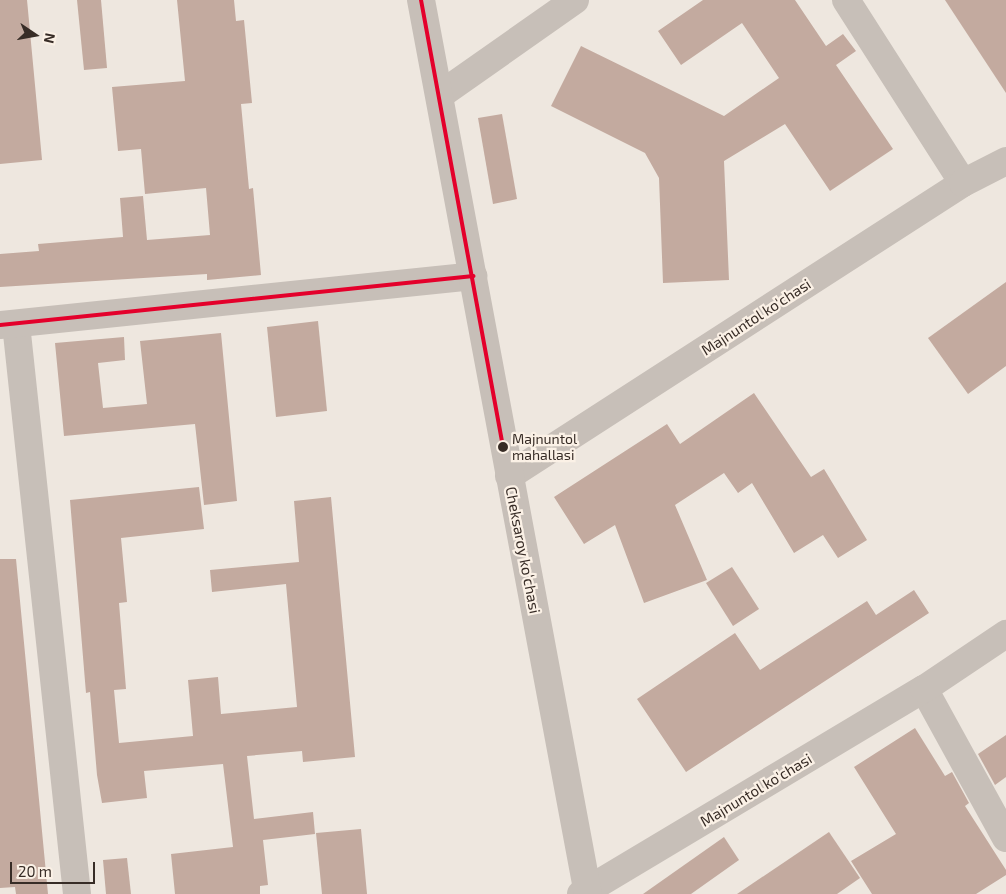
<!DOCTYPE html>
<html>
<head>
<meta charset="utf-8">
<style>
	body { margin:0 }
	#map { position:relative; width:1006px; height:894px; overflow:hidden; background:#eee7df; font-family:"Exo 2",sans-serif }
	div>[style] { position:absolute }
	.building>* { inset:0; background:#c3aa9f }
	.minor>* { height:28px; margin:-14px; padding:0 14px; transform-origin:14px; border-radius:14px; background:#c7bfb8 }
	.tertiary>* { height:28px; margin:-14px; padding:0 14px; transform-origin:14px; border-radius:14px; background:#c7bfb8 }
	.bus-1>* { height:4px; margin:-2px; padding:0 2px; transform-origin:2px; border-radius:2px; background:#e4002b }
	.dots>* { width:14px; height:14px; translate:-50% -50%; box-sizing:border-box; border:2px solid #fbf1e6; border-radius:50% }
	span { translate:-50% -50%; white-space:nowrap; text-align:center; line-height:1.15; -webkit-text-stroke:4.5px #fbf1e6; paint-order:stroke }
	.bus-label { font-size:14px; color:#372c26 }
	.left { translate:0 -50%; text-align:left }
	.street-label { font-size:15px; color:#372c26 }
	.north { position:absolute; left:10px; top:10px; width:50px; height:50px; -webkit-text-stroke:4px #fbf1e6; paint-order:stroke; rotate:102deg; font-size:14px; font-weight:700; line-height:20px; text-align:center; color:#372c26 }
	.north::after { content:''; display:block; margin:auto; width:18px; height:22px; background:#372c26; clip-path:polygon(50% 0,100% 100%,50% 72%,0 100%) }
	.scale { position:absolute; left:10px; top:862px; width:85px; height:22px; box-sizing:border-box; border:2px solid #372c26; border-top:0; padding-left:6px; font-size:15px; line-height:18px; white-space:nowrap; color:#372c26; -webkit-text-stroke:4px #fbf1e6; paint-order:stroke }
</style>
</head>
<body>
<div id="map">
	<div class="building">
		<i style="clip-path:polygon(0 0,27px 0,42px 160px,0 164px)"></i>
		<i style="clip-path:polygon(77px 0,101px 0,107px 68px,84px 70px)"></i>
		<i style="clip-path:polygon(177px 0,234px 0,236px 21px,244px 20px,252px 103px,241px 104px,249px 189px,253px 188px,261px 275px,207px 280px,207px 274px,0 287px,0 254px,39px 251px,38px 244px,123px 237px,120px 198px,143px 196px,147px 240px,210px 235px,206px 188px,145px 194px,141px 149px,118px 151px,112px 87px,185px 81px)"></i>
		<i style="clip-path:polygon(703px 0,795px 0,826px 46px,843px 34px,856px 51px,836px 65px,893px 149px,830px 191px,785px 124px,724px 161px,729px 280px,663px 283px,659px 178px,645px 153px,551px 106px,581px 46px,724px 116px,779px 78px,742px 23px,681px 65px,658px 31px)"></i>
		<i style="clip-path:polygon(945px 0,1006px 0,1006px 93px)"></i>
		<i style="clip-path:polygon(502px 114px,517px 199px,493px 204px,478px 118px)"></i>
		<i style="clip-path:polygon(1006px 282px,1006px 366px,968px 394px,928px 338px)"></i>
		<i style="clip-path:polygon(318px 321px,327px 411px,276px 417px,267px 327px)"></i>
		<i style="clip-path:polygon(221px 333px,237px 501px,204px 505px,195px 424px,64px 436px,55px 343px,124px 337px,125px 360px,98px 363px,103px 408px,147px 404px,140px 341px)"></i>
		<i style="clip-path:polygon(754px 393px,811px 477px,824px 469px,867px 540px,838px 558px,823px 535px,794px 553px,752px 483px,738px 493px,724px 473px,675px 505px,707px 580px,644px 603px,615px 525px,584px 544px,554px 497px,667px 424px,680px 444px)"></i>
		<i style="clip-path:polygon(199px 487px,204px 529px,121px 538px,127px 602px,119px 603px,126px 689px,114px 690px,119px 743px,193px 736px,188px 680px,218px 677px,221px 714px,297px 707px,286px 584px,212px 592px,210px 570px,299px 562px,294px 501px,331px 497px,355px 757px,303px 762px,302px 751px,247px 756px,254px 819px,313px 812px,315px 834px,263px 840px,268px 885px,260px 886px,260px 894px,175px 894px,171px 854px,233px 847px,223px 764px,144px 771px,147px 798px,102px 803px,97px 775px,90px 692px,86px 693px,70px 500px)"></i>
		<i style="clip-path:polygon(0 559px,16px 559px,48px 894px,16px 894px,15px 887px,0 888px)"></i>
		<i style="clip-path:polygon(732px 567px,759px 609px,733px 626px,706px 583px)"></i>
		<i style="clip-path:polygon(914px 590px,929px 613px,686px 772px,637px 699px,735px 633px,760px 670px,867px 601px,876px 615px)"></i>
		<i style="clip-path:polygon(915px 728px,945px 776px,952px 772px,969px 803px,965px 806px,1006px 870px,1006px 875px,976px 894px,872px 894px,851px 861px,896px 834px,854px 767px)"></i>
		<i style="clip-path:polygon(1006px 735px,1006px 777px,995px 785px,978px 754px)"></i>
		<i style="clip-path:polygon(361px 829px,367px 894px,322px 894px,316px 833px)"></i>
		<i style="clip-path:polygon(829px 832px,860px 878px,837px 894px,737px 894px)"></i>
		<i style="clip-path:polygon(724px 837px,739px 860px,691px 894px,643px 894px)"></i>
		<i style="clip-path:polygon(127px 858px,131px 894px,106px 894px,103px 860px)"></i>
	</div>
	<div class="minor">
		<i style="left:846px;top:0;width:217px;rotate:57.4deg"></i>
		<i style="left:440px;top:95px;width:165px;rotate:-35.1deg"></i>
		<i style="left:16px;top:324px;width:573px;rotate:83.89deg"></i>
		<i style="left:0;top:325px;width:476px;rotate:-5.9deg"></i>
		<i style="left:509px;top:476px;width:540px;rotate:-32.84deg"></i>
		<i style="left:963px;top:183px;width:48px;rotate:-27.1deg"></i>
		<i style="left:924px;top:689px;width:170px;rotate:61.2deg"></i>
		<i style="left:581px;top:894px;width:400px;rotate:-30.9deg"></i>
		<i style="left:924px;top:689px;width:99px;rotate:-33.9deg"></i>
	</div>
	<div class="tertiary">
		<i style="left:421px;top:0;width:909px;rotate:79.42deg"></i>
	</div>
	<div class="bus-1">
		<i style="left:421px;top:0;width:454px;rotate:79.6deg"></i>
		<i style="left:0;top:325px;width:476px;rotate:-5.9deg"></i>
	</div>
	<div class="dots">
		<i style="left:503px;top:447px;background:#372c26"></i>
	</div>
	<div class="bus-label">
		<span class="left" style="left:512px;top:447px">Majnuntol<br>mahallasi</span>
	</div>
	<div class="street-label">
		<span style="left:756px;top:317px;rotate:-33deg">Majnuntol ko'chasi</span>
		<span style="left:523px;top:550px;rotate:79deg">Cheksaroy koʻchasi</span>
		<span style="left:756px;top:790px;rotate:-31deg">Majnuntol ko'chasi</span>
	</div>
	<div class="north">N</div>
	<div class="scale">20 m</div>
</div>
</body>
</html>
